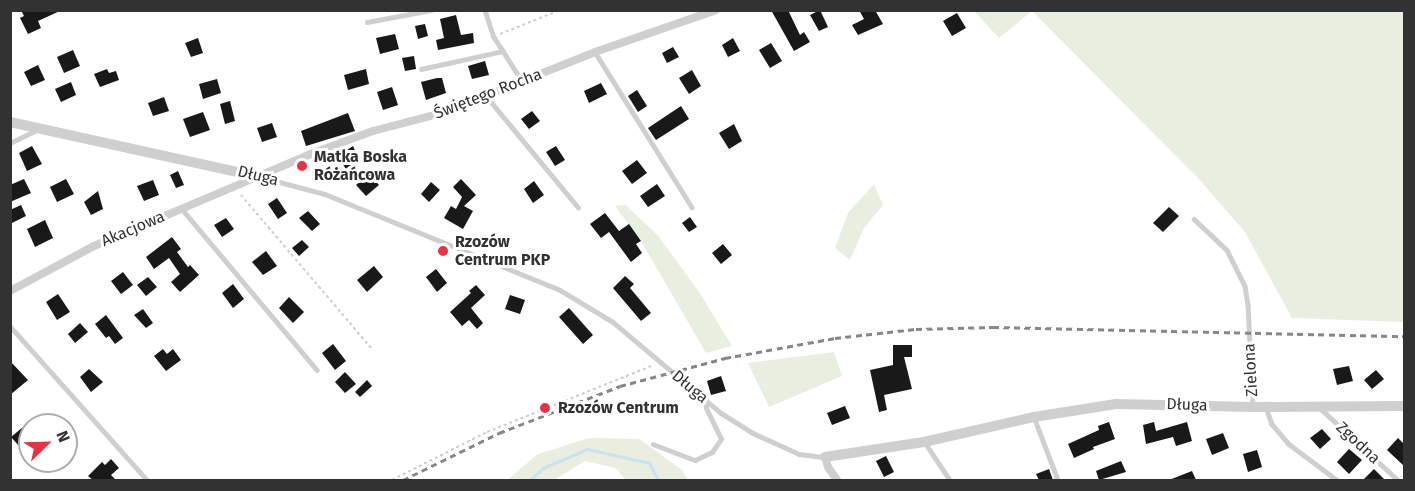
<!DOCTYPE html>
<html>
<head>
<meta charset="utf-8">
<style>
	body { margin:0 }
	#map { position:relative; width:1415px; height:491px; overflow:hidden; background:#fff; font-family:"Fira Sans",sans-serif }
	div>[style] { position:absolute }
	.green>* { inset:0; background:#e8eee0 }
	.stream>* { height:3px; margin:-1.5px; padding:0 1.5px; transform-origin:1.5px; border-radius:1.5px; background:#cce2ee }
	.building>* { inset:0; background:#191919 }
	.path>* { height:1.5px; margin-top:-0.75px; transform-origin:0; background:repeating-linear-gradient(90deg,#cfcfcf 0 3px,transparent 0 6px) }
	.service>* { height:4.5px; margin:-2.25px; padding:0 2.25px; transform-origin:2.25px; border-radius:2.25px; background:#cfcfcf }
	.minor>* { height:8px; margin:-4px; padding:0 4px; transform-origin:4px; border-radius:4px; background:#cfcfcf }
	.tertiary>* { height:10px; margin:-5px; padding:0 5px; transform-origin:5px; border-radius:5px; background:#cfcfcf }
	.rail>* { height:3px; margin-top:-1.5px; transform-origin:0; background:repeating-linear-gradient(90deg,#878787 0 6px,transparent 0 10.5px) }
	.dots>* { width:16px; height:16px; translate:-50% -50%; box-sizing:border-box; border:3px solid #fff; border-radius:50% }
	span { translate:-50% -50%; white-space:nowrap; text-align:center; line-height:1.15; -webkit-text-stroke:6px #fff; paint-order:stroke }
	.street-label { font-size:16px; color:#323232 }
	.poi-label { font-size:16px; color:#323232; font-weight:700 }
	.left { translate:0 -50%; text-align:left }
	.frame { position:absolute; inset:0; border:12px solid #323232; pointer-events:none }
	.north { position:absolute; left:18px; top:413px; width:60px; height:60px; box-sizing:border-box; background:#fff; border:2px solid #adadad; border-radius:50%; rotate:67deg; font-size:16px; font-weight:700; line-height:24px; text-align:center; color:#323232 }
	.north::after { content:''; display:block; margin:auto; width:21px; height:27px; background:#ea3245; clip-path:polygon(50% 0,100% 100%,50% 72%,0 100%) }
</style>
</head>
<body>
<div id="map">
	<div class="green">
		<i style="clip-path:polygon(974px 11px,1404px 11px,1404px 322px,1292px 318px,1245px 232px,1198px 178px,1032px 11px,999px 38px)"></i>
		<i style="clip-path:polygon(874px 184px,883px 205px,864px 228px,850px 260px,835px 248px,848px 213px)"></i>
		<i style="clip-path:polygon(626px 205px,659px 237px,699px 292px,732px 346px,706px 353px,641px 241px,615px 206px)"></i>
		<i style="clip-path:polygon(834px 352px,842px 376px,769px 407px,748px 363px)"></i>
		<i style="clip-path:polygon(589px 438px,639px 439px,682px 470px,688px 480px,626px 480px,615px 468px,585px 461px,554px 480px,507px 480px,538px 454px)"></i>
	</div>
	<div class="stream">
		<i style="left:530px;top:480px;width:18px;rotate:-43deg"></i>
		<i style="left:543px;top:468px;width:48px;rotate:-23.4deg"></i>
		<i style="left:587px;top:449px;width:64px;rotate:12.7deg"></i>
		<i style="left:649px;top:463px;width:19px;rotate:62deg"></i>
	</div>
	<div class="building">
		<i style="clip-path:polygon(21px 10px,62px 10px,38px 21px,41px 28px,28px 34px,20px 18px,24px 16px)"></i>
		<i style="clip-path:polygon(771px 10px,788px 10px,800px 35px,804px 32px,810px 42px,794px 51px)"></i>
		<i style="clip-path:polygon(820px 10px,828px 27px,819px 31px,810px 15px)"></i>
		<i style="clip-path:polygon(859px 10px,875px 10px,883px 24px,858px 35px,852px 25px,864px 19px)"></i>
		<i style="clip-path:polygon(957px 13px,966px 28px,952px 36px,943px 21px)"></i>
		<i style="clip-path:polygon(456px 15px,461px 35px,473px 33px,474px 43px,438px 50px,436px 40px,444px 38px,440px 19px)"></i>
		<i style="clip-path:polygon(425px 24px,428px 36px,418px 39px,415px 26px)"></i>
		<i style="clip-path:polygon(395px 34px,399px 49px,380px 54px,376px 38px)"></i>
		<i style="clip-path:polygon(198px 38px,203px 53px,191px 57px,185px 43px)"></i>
		<i style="clip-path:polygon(733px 38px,740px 51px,728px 57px,722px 45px)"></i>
		<i style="clip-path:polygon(771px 43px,782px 61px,770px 68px,759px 50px)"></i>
		<i style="clip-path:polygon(673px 47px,679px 57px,667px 63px,662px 53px)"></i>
		<i style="clip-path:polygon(73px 50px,80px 66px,64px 73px,57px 57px)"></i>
		<i style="clip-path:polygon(414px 56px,416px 69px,405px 71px,402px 58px)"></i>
		<i style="clip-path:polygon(485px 61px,489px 75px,472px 79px,468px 66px)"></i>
		<i style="clip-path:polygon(38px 65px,45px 80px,31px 86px,24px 72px)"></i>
		<i style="clip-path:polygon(107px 69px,109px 73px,116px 71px,119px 80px,100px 87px,94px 74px)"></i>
		<i style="clip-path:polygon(366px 69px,369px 84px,348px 90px,344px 75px)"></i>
		<i style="clip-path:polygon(692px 70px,701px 86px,689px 94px,679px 78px)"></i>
		<i style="clip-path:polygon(437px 78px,442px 78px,446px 93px,426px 100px,421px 82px)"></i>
		<i style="clip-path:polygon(217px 79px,221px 93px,203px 99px,199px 84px)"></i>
		<i style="clip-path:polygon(71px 82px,76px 95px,61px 102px,55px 89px)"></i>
		<i style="clip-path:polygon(601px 83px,607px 94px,589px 103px,584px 91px)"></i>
		<i style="clip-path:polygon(392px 87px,398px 105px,383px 110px,377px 92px)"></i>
		<i style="clip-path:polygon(637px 90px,647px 106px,638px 112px,628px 96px)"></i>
		<i style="clip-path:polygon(164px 97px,169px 111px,153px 116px,148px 103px)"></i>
		<i style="clip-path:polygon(230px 101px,235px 121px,225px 124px,220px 104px)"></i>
		<i style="clip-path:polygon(681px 106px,689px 119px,656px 140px,648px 128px)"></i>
		<i style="clip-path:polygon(532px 111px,540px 121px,529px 129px,521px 119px)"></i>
		<i style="clip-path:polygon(203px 112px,210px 130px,190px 137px,183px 119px)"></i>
		<i style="clip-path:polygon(348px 113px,355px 131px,306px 146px,301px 131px)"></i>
		<i style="clip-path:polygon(272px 123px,277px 137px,262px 142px,257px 128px)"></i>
		<i style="clip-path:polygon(734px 124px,742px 141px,729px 149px,719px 133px)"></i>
		<i style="clip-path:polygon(32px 146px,42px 164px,27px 171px,19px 153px)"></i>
		<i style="clip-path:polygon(353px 146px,360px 162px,347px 171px,338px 156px)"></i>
		<i style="clip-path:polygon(556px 146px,565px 160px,555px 166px,546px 152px)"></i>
		<i style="clip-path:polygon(637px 160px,647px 173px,632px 184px,622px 171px)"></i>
		<i style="clip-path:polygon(178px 171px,184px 185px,176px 188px,170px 175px)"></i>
		<i style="clip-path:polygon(369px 174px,379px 185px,366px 196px,356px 185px)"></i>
		<i style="clip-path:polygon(24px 179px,31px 193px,10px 202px,10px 185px)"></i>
		<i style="clip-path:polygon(66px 179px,74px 194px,57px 202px,50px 187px)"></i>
		<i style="clip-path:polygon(461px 179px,476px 195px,464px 206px,473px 211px,463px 229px,444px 218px,451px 206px,456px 209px,462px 197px,453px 187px)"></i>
		<i style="clip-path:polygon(153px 180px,159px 195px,144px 201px,137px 186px)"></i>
		<i style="clip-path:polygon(534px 181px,544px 195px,533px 203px,524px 189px)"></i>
		<i style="clip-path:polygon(431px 182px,440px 190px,429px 202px,421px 194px)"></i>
		<i style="clip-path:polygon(657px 184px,665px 196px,648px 207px,640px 196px)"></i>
		<i style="clip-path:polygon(98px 191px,103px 209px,91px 215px,84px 202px)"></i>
		<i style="clip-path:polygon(277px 198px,287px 213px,278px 219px,268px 204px)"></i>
		<i style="clip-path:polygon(21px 205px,26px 216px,10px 224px,10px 210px)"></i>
		<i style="clip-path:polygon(1169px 207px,1179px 216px,1163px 232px,1153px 223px)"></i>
		<i style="clip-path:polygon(308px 211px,320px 224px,312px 231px,299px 218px)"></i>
		<i style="clip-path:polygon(605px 213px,619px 231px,629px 224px,641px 241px,636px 244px,642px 253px,631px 262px,609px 232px,601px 238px,590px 224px)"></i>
		<i style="clip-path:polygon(690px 217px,697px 227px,689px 232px,682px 223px)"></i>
		<i style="clip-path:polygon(226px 218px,234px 229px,222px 237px,214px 225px)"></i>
		<i style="clip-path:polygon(45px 220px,53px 238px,35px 247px,27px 229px)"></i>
		<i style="clip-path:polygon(172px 237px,181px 249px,177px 252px,188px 267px,190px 265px,199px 275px,180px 292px,171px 282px,180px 274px,169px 258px,154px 269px,146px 257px)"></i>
		<i style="clip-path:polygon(302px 240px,309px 247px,299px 256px,292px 248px)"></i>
		<i style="clip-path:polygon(723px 244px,732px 255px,721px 264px,712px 253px)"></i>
		<i style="clip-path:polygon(266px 251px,277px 266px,263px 275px,252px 262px)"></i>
		<i style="clip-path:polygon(374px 266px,383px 277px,367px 292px,357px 280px)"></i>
		<i style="clip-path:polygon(436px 269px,447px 283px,437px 292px,426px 277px)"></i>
		<i style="clip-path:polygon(123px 272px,133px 285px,121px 294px,111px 281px)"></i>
		<i style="clip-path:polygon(625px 276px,634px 284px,630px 288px,651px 313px,641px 321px,613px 288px)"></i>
		<i style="clip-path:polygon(148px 277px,157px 287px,146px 296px,137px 285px)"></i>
		<i style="clip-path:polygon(233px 284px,244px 299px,233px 308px,222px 293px)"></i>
		<i style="clip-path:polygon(476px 285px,485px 295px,471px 308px,483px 323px,477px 329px,469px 320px,462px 326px,450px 312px,471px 293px,469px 291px)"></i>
		<i style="clip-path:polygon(58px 294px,70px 312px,57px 320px,46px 302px)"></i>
		<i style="clip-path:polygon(510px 295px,525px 300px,520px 314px,505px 309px)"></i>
		<i style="clip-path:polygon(289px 297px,304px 312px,293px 323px,279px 308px)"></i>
		<i style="clip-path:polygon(569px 308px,593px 335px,583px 344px,559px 317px)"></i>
		<i style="clip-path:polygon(143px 309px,153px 323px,146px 328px,134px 315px)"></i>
		<i style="clip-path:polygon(106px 315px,123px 338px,115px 344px,109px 336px,106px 338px,95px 324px)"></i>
		<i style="clip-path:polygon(80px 323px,88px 332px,75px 343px,68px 334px)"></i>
		<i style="clip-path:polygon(333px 344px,346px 361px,335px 370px,322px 353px)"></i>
		<i style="clip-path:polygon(893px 345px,912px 345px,912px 357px,904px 357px,912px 389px,884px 395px,887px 410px,879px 412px,870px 370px,893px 365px)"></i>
		<i style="clip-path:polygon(163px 349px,167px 354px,173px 349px,181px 360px,166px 371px,154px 356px)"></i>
		<i style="clip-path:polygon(10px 361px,28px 380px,10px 395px)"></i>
		<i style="clip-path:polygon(1349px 366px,1353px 381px,1337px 385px,1333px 369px)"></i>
		<i style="clip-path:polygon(89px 369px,103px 382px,91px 392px,80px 377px)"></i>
		<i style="clip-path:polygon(1376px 370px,1384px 379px,1372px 389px,1364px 380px)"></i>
		<i style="clip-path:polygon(345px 372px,356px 384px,345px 393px,335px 382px)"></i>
		<i style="clip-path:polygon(721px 376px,726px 391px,711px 395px,707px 381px)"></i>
		<i style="clip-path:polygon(367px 380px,372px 386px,360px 397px,355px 392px)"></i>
		<i style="clip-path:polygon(845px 406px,850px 418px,832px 425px,827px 413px)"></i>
		<i style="clip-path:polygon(1109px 422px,1115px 439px,1093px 447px,1094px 449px,1074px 458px,1068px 444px,1099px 430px,1098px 426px)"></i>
		<i style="clip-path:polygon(1154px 422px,1156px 431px,1187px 422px,1192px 441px,1176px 446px,1173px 437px,1146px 444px,1143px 425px)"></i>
		<i style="clip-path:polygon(23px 427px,30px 435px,30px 450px,26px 454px,11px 437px)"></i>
		<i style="clip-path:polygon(1322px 429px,1331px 439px,1320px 449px,1310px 438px)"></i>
		<i style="clip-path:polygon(1223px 433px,1229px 448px,1212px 455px,1206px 439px)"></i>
		<i style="clip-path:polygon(1398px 438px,1404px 444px,1404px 466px,1387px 450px)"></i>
		<i style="clip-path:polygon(1349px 449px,1362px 460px,1349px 474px,1337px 462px)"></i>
		<i style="clip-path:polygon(1257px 450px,1262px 467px,1248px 472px,1243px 454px)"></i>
		<i style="clip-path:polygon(886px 456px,894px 472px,884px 477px,876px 461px)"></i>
		<i style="clip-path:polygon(111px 459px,119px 468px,111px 475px,116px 480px,93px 480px,88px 476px,102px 462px,105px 465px)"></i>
		<i style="clip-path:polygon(1121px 461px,1126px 472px,1099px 480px,1096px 471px)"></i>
		<i style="clip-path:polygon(1049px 469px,1053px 480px,1039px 480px,1036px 474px)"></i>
		<i style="clip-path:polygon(1374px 469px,1385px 480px,1363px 480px)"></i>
		<i style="clip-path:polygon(1192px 471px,1196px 480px,1169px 480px)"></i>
	</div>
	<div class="path">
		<i style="left:500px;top:34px;width:65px;rotate:-21.8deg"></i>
		<i style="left:241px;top:195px;width:201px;rotate:49.6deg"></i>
		<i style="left:392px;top:480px;width:106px;rotate:-26.8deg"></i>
		<i style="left:487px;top:432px;width:177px;rotate:-21.9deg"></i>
	</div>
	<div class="service">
		<i style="left:485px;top:10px;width:28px;rotate:72deg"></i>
		<i style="left:494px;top:37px;width:52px;rotate:57.5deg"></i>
		<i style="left:367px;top:22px;width:65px;rotate:-10.6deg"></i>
		<i style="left:595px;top:52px;width:183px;rotate:58deg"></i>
		<i style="left:421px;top:69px;width:84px;rotate:-12.4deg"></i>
		<i style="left:487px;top:97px;width:143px;rotate:50.4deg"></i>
		<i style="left:10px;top:143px;width:30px;rotate:-26deg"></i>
		<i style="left:261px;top:177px;width:66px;rotate:14.9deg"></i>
		<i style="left:325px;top:194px;width:254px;rotate:22.2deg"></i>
		<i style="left:560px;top:290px;width:62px;rotate:31.1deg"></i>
		<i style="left:613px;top:322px;width:141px;rotate:40.1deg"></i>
		<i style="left:721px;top:413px;width:38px;rotate:32deg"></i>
		<i style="left:753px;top:433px;width:51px;rotate:24.5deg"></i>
		<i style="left:799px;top:454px;width:24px;rotate:7deg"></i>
		<i style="left:182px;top:209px;width:210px;rotate:50deg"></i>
		<i style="left:1194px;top:219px;width:45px;rotate:43.2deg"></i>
		<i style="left:1227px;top:250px;width:40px;rotate:63.4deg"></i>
		<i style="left:1245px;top:286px;width:18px;rotate:81deg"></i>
		<i style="left:1248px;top:304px;width:103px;rotate:87.2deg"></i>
		<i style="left:10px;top:326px;width:206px;rotate:48.3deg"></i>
		<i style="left:1266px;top:407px;width:18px;rotate:71deg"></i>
		<i style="left:1272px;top:424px;width:26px;rotate:50deg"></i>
		<i style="left:1289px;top:444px;width:60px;rotate:36.9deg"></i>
		<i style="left:1321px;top:409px;width:105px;rotate:42.7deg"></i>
		<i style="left:1034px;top:417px;width:67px;rotate:69.1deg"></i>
		<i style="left:653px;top:444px;width:45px;rotate:20.9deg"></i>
		<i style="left:695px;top:460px;width:19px;rotate:-25deg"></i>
		<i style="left:712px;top:452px;width:16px;rotate:-55deg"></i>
		<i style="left:721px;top:439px;width:34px;rotate:-116deg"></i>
		<i style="left:706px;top:408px;width:8px;rotate:-90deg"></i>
		<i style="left:926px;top:444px;width:43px;rotate:56.3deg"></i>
	</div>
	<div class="minor">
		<i style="left:10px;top:291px;width:95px;rotate:-28.2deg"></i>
		<i style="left:94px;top:246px;width:233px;rotate:-23deg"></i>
		<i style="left:308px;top:155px;width:69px;rotate:-20.3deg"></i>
		<i style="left:373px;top:131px;width:71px;rotate:-14.6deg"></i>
		<i style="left:442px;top:113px;width:165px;rotate:-21.7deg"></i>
		<i style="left:595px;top:52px;width:128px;rotate:-19.1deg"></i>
		<i style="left:825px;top:457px;width:10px;rotate:73deg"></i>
		<i style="left:828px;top:467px;width:16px;rotate:55deg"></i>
	</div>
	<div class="tertiary">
		<i style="left:10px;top:122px;width:257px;rotate:12.4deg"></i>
		<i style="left:825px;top:457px;width:100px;rotate:-8.6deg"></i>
		<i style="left:924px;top:442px;width:113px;rotate:-12.8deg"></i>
		<i style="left:1034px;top:417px;width:83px;rotate:-9deg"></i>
		<i style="left:1116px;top:404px;width:137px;rotate:1.3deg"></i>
		<i style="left:1253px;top:407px;width:151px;rotate:-0.4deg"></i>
	</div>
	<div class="rail">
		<i style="left:403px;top:480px;width:107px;rotate:-26.1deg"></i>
		<i style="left:499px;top:433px;width:130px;rotate:-21.2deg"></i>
		<i style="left:620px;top:386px;width:109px;rotate:-14.9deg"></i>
		<i style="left:725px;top:358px;width:112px;rotate:-10.3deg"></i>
		<i style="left:835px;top:338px;width:81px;rotate:-6.3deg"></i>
		<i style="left:916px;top:329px;width:77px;rotate:-1.5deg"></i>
		<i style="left:993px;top:327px;width:411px;rotate:1.3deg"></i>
	</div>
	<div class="dots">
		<i style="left:302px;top:166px;background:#ea3245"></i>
		<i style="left:443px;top:251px;background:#ea3245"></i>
		<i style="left:545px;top:408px;background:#ea3245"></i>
	</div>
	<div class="street-label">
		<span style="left:488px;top:94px;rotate:-21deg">Świętego Rocha</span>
		<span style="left:258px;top:176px;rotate:14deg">Długa</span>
		<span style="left:133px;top:229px;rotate:-23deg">Akacjowa</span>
		<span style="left:1251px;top:370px;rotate:-93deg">Zielona</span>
		<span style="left:690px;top:387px;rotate:40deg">Długa</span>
		<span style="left:1187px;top:405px;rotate:2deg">Długa</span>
		<span style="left:1358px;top:443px;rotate:43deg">Zgodna</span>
	</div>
	<div class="poi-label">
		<span class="left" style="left:314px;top:166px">Matka Boska<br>Różańcowa</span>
		<span class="left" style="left:455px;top:251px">Rzozów<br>Centrum PKP</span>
		<span class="left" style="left:558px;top:408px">Rzozów Centrum</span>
	</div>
	<div class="frame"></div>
	<div class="north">N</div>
</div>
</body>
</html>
